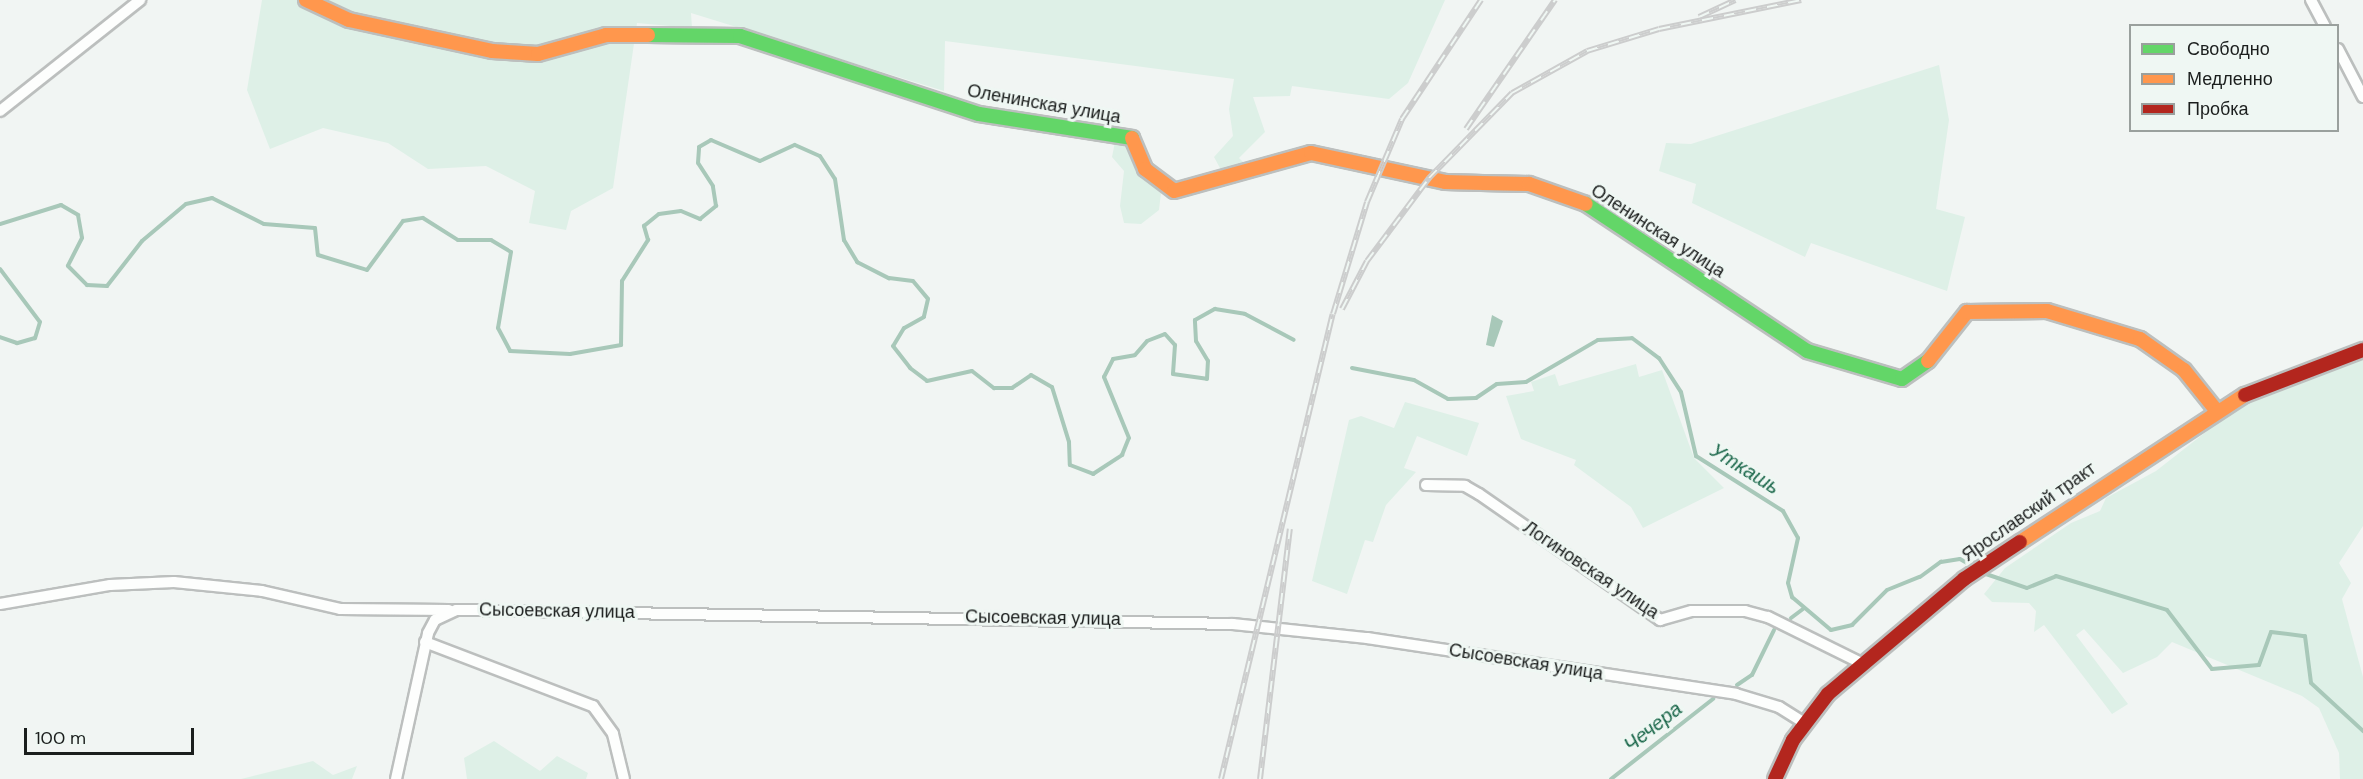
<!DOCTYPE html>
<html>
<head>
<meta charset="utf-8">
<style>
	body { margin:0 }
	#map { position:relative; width:2363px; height:779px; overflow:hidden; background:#f1f5f3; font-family:"DM Sans",sans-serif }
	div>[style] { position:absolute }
	.green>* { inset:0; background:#def0e7 }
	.water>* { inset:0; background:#a8c8b9 }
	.stream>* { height:4px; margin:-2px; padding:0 2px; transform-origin:2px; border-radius:2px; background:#a8c8b9 }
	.roads { filter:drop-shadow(2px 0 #bcbfbe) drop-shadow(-2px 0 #bcbfbe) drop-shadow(0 2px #bcbfbe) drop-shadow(0 -2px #bcbfbe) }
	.street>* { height:10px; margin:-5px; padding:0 5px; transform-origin:5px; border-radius:5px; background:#fdfefd }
	.fast>* { height:14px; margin:-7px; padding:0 7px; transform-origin:7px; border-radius:7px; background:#63d668 }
	.slow>* { height:14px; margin:-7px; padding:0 7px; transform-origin:7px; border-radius:7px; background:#ff974d }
	.jam>* { height:14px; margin:-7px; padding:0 7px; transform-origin:7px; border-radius:7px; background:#b3261e }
	.rail>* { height:6px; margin-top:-3px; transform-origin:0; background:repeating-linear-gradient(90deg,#eff7f3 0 11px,#cccdcd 0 22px); box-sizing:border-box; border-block:2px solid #cccdcd }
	span { translate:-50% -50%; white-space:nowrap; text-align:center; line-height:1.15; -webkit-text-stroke:6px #eff7f3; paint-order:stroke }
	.street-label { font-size:18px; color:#1b1e1d }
	.water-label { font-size:20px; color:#1a674a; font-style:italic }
	.legend { position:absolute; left:2129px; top:24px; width:210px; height:108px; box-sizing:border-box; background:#eff7f3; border:2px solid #9aa09d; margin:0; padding:8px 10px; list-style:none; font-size:18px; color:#1b1e1d }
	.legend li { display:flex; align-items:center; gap:12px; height:30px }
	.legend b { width:30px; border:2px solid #9aa09d }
	.scale { position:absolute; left:24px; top:728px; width:170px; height:27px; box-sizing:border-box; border:3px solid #1b1e1d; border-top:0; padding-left:8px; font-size:18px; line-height:21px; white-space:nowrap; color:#1b1e1d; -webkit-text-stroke:4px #eff7f3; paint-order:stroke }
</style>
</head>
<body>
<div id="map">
	<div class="green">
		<i style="clip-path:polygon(262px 0,1445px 0,1408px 83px,1389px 99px,1292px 86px,1290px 96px,1253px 97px,1265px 132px,1239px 158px,1245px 164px,1238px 168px,1220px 168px,1214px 157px,1233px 136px,1229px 109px,1234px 79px,945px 41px,944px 91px,691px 13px,692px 28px,637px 23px,613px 188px,571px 211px,566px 230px,529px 223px,535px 191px,486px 166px,428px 169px,388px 143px,323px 128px,270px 149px,247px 90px)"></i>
		<i style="clip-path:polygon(1939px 65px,1949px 120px,1936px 209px,1965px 217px,1947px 291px,1811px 243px,1805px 257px,1692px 203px,1696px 184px,1659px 171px,1666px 143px,1691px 144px)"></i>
		<i style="clip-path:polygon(1115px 142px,1130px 143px,1161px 193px,1159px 210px,1141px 224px,1124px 223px,1120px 206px,1124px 171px,1112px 157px)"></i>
		<i style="clip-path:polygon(2363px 359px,2363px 526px,2339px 563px,2351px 583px,2342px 599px,2363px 677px,2363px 779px,2340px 779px,2339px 753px,2319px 708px,2302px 696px,2172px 642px,2157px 657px,2123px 673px,2084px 629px,2076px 635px,2128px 704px,2112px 714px,2044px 625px,2034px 632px,2036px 611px,2029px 603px,1992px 602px,1984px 594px,2005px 568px,2071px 523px,2100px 511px,2106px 498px,2156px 471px,2239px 406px)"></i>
		<i style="clip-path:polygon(1636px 364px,1639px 377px,1662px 370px,1694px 458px,1724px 488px,1643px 528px,1631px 507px,1574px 465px,1576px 460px,1521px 439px,1506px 396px,1534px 391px,1531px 382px,1555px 374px,1559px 386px)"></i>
		<i style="clip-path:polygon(1405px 402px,1479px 423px,1467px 456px,1417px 436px,1404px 468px,1416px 472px,1386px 505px,1373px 542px,1365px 540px,1347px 594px,1312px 581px,1349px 420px,1361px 416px,1394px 428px)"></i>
		<i style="clip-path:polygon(494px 741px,540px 771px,557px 756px,588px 773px,586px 779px,467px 779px,464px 758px)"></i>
		<i style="clip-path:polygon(313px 761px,333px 775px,357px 766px,352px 779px,241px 779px)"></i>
	</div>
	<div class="water">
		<i style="clip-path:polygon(1492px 315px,1503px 321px,1494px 347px,1486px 345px)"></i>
	</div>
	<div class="stream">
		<i style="left:0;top:224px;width:64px;rotate:-17.3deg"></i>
		<i style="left:61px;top:205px;width:20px;rotate:30deg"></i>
		<i style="left:78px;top:215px;width:23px;rotate:80deg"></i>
		<i style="left:82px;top:238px;width:31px;rotate:117deg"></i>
		<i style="left:68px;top:266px;width:27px;rotate:45deg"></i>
		<i style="left:87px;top:285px;width:20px;rotate:3deg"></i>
		<i style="left:107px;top:286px;width:57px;rotate:-52.1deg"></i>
		<i style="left:142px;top:241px;width:57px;rotate:-40.1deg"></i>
		<i style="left:186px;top:204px;width:27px;rotate:-13deg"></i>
		<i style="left:212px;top:198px;width:58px;rotate:26.6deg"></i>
		<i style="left:264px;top:224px;width:51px;rotate:4.5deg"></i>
		<i style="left:315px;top:228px;width:27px;rotate:84deg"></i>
		<i style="left:318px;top:255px;width:51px;rotate:17deg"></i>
		<i style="left:367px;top:270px;width:61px;rotate:-53.7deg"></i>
		<i style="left:403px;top:221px;width:20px;rotate:-9deg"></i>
		<i style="left:423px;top:218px;width:41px;rotate:32.2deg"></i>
		<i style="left:458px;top:240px;width:33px"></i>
		<i style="left:491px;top:240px;width:23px;rotate:31deg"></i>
		<i style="left:511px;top:252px;width:77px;rotate:99.7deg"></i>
		<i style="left:498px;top:328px;width:26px;rotate:62deg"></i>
		<i style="left:510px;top:351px;width:60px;rotate:2.9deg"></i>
		<i style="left:570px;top:354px;width:52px;rotate:-10deg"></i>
		<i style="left:621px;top:345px;width:64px;rotate:-89.1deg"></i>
		<i style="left:622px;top:281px;width:49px;rotate:-57.6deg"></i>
		<i style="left:648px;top:240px;width:15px;rotate:-106deg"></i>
		<i style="left:644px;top:226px;width:19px;rotate:-39deg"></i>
		<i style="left:659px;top:214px;width:22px;rotate:-8deg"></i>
		<i style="left:681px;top:211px;width:21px;rotate:23deg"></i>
		<i style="left:700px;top:219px;width:21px;rotate:-39deg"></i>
		<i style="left:716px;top:206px;width:20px;rotate:-99deg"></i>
		<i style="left:713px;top:186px;width:27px;rotate:-123deg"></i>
		<i style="left:698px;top:163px;width:16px;rotate:-86deg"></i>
		<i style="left:699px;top:147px;width:14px;rotate:-30deg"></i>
		<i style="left:711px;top:140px;width:53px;rotate:23.2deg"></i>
		<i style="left:760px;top:161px;width:38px;rotate:-25deg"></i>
		<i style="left:795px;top:145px;width:27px;rotate:24deg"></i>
		<i style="left:820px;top:156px;width:27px;rotate:57deg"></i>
		<i style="left:835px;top:179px;width:62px;rotate:81.6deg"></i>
		<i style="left:844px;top:240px;width:26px;rotate:59deg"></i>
		<i style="left:857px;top:262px;width:36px;rotate:27deg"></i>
		<i style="left:889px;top:278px;width:24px;rotate:7deg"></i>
		<i style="left:913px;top:281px;width:23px;rotate:50deg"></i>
		<i style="left:928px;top:299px;width:18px;rotate:103deg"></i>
		<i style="left:924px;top:317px;width:23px;rotate:151deg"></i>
		<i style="left:904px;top:328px;width:21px;rotate:121deg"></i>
		<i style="left:893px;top:346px;width:28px;rotate:52deg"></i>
		<i style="left:910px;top:368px;width:21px;rotate:37deg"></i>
		<i style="left:927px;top:381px;width:46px;rotate:-12.5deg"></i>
		<i style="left:972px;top:371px;width:28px;rotate:38deg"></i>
		<i style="left:994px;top:388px;width:18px"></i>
		<i style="left:1012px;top:388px;width:23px;rotate:-34deg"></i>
		<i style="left:1031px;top:375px;width:24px;rotate:30deg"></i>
		<i style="left:1052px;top:387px;width:58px;rotate:72.8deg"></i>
		<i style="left:1069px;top:442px;width:23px;rotate:88deg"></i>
		<i style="left:1070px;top:465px;width:25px;rotate:21deg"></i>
		<i style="left:1093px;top:474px;width:35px;rotate:-33deg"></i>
		<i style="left:1122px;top:455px;width:18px;rotate:-68deg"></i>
		<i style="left:1129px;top:438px;width:66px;rotate:-112.3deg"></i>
		<i style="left:1104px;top:377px;width:20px;rotate:-63deg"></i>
		<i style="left:1113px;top:359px;width:22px;rotate:-10deg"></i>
		<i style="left:1135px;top:355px;width:18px;rotate:-49deg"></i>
		<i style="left:1147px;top:341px;width:19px;rotate:-21deg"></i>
		<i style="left:1165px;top:334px;width:15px;rotate:48deg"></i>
		<i style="left:1175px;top:345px;width:29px;rotate:94deg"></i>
		<i style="left:1173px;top:374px;width:34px;rotate:8deg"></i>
		<i style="left:1207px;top:379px;width:18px;rotate:-87deg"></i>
		<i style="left:1208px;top:361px;width:23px;rotate:-121deg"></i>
		<i style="left:1196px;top:341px;width:21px;rotate:-93deg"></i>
		<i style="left:1195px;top:320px;width:23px;rotate:-29deg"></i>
		<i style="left:1215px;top:309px;width:30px;rotate:9deg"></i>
		<i style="left:1245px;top:314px;width:55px;rotate:28deg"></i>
		<i style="left:0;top:269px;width:66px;rotate:53deg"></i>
		<i style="left:40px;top:322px;width:17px;rotate:107deg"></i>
		<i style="left:35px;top:338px;width:19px;rotate:164deg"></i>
		<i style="left:17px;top:343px;width:18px;rotate:-161deg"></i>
		<i style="left:1352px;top:368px;width:63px;rotate:11deg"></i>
		<i style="left:1414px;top:380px;width:39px;rotate:29deg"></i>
		<i style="left:1448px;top:399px;width:28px;rotate:-2deg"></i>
		<i style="left:1476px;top:398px;width:25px;rotate:-34deg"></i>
		<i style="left:1497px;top:384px;width:29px;rotate:-4deg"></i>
		<i style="left:1526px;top:382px;width:83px;rotate:-30.3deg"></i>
		<i style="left:1598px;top:340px;width:34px;rotate:-3deg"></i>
		<i style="left:1632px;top:338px;width:34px;rotate:37deg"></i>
		<i style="left:1659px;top:358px;width:40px;rotate:57.1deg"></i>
		<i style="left:1681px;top:392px;width:66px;rotate:76.8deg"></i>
		<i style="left:1696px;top:456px;width:103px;rotate:32.3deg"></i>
		<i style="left:1783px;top:511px;width:31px;rotate:61deg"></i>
		<i style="left:1798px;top:538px;width:46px;rotate:102.5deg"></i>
		<i style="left:1788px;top:583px;width:15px;rotate:74deg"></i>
		<i style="left:1792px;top:597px;width:51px;rotate:40.2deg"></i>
		<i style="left:1831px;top:630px;width:22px;rotate:-13deg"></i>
		<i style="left:1852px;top:625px;width:49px;rotate:-45deg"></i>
		<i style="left:1887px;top:590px;width:35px;rotate:-22deg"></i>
		<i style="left:1920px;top:577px;width:26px;rotate:-36deg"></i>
		<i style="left:1941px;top:562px;width:19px;rotate:-9deg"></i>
		<i style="left:1960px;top:559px;width:16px;rotate:30deg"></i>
		<i style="left:1983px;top:573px;width:46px;rotate:18.8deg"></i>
		<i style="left:2027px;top:588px;width:31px;rotate:-22deg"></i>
		<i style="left:2056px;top:576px;width:116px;rotate:17deg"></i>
		<i style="left:2167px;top:610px;width:74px;rotate:52.7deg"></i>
		<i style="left:2212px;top:669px;width:47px;rotate:-4.9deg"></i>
		<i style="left:2259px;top:665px;width:35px;rotate:-70deg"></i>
		<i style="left:2271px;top:632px;width:34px;rotate:7deg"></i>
		<i style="left:2305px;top:636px;width:47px;rotate:82.7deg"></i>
		<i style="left:2311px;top:683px;width:71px;rotate:42.7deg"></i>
		<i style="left:1791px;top:618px;width:15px;rotate:-37deg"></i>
		<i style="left:1737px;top:685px;width:18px;rotate:-34deg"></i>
		<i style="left:1752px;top:675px;width:50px;rotate:-63.9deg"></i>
		<i style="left:1611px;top:779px;width:130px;rotate:-38.1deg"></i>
	</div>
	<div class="roads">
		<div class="street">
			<i style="left:2311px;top:0;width:30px;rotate:62deg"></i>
			<i style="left:2338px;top:49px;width:54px;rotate:62.5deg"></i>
			<i style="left:0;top:111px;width:179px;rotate:-38.4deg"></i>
			<i style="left:1426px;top:485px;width:39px;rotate:1deg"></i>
			<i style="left:1465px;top:486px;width:16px;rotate:30deg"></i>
			<i style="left:1479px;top:494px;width:221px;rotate:34.8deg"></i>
			<i style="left:1660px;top:620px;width:33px;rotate:-16deg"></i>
			<i style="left:1692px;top:611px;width:53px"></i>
			<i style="left:1745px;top:611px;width:24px;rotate:15deg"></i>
			<i style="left:1768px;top:617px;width:104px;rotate:26.3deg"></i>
			<i style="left:0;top:604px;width:112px;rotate:-9.8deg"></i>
			<i style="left:110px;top:585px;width:64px;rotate:-2.7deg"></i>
			<i style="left:174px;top:582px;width:88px;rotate:5.8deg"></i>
			<i style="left:262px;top:591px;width:80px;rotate:13deg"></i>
			<i style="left:340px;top:609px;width:109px;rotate:0.5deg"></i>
			<i style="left:425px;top:642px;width:180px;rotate:20.9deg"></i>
			<i style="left:593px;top:706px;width:34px;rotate:54deg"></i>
			<i style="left:613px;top:734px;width:46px;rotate:76.3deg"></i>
			<i style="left:396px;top:779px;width:149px;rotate:-77.6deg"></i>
			<i style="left:428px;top:633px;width:15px;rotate:-62deg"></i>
			<i style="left:435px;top:620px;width:23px;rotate:-25deg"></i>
			<i style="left:456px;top:610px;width:777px;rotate:1.03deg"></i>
			<i style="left:1233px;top:624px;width:135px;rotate:6deg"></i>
			<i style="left:1367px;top:638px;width:373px;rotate:8.6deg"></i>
			<i style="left:1736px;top:694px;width:45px;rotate:16.8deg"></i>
			<i style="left:1779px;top:707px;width:31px;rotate:32deg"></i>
		</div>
		<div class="fast">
			<i style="left:648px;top:35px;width:92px;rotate:0.6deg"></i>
			<i style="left:740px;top:36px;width:251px;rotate:18.1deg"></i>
			<i style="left:979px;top:114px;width:155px;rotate:8.9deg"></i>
			<i style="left:1586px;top:204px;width:265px;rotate:33.6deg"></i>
			<i style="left:1807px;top:351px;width:99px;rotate:16.4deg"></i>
			<i style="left:1902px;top:379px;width:32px;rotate:-35deg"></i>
		</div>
		<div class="slow">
			<i style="left:306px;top:0;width:47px;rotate:24.9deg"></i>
			<i style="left:349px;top:20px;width:146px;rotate:12.2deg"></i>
			<i style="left:492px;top:51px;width:46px;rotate:3.7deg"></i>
			<i style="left:538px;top:54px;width:71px;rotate:-15.6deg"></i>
			<i style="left:606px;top:35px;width:42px"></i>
			<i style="left:1132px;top:138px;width:34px;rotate:67deg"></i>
			<i style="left:1145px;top:169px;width:36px;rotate:37deg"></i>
			<i style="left:1174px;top:191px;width:142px;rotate:-15.5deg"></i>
			<i style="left:1311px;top:153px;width:137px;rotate:12.2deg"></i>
			<i style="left:1445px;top:182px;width:84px;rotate:1.4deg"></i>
			<i style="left:1529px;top:184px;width:60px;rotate:19.3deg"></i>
			<i style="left:1928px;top:361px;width:63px;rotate:-51.5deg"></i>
			<i style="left:1967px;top:312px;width:80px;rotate:-0.7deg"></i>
			<i style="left:2047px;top:311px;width:97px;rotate:16.8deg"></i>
			<i style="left:2140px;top:339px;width:54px;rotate:35.2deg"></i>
			<i style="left:2184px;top:370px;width:51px;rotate:51.3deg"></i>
			<i style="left:2020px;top:542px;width:269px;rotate:-33.2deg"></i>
		</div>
		<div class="jam">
			<i style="left:2245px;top:395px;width:126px;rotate:-20.9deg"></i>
			<i style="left:1775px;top:779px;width:43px;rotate:-65.2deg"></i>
			<i style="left:1793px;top:740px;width:58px;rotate:-52.7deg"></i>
			<i style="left:1828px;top:694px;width:178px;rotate:-40.2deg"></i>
			<i style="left:1964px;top:579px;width:67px;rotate:-33.5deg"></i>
		</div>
	</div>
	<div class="rail">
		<i style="left:1699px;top:17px;width:40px;rotate:-25deg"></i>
		<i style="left:1466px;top:129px;width:157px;rotate:-55.4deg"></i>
		<i style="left:1342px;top:309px;width:54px;rotate:-62.5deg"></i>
		<i style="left:1367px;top:261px;width:104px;rotate:-53.2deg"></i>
		<i style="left:1429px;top:178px;width:119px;rotate:-45.7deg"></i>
		<i style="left:1512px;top:93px;width:86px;rotate:-29.2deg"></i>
		<i style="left:1587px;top:51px;width:75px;rotate:-17deg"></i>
		<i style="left:1659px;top:29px;width:145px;rotate:-11.5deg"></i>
		<i style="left:1221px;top:779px;width:478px;rotate:-76.5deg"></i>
		<i style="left:1333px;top:314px;width:117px;rotate:-73.1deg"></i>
		<i style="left:1367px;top:202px;width:90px;rotate:-67.1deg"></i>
		<i style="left:1402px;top:119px;width:143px;rotate:-56.4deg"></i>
		<i style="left:1260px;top:779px;width:252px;rotate:-83.2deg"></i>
	</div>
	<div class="street-label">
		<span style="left:1044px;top:104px;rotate:10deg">Оленинская улица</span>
		<span style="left:1658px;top:231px;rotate:33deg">Оленинская улица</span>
		<span style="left:2029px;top:512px;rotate:-35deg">Ярославский тракт</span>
		<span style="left:1591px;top:570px;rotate:34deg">Логиновская улица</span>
		<span style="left:557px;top:611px;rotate:1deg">Сысоевская улица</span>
		<span style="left:1043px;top:618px;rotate:1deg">Сысоевская улица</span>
		<span style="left:1526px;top:662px;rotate:9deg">Сысоевская улица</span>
	</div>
	<div class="water-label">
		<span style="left:1745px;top:469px;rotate:32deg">Уткашь</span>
		<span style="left:1653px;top:727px;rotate:-38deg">Чечера</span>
	</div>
	<ul class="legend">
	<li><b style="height:8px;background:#63d668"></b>Свободно</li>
	<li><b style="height:8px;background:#ff974d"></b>Медленно</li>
	<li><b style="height:8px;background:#b3261e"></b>Пробка</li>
	</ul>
	<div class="scale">100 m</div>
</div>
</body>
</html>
